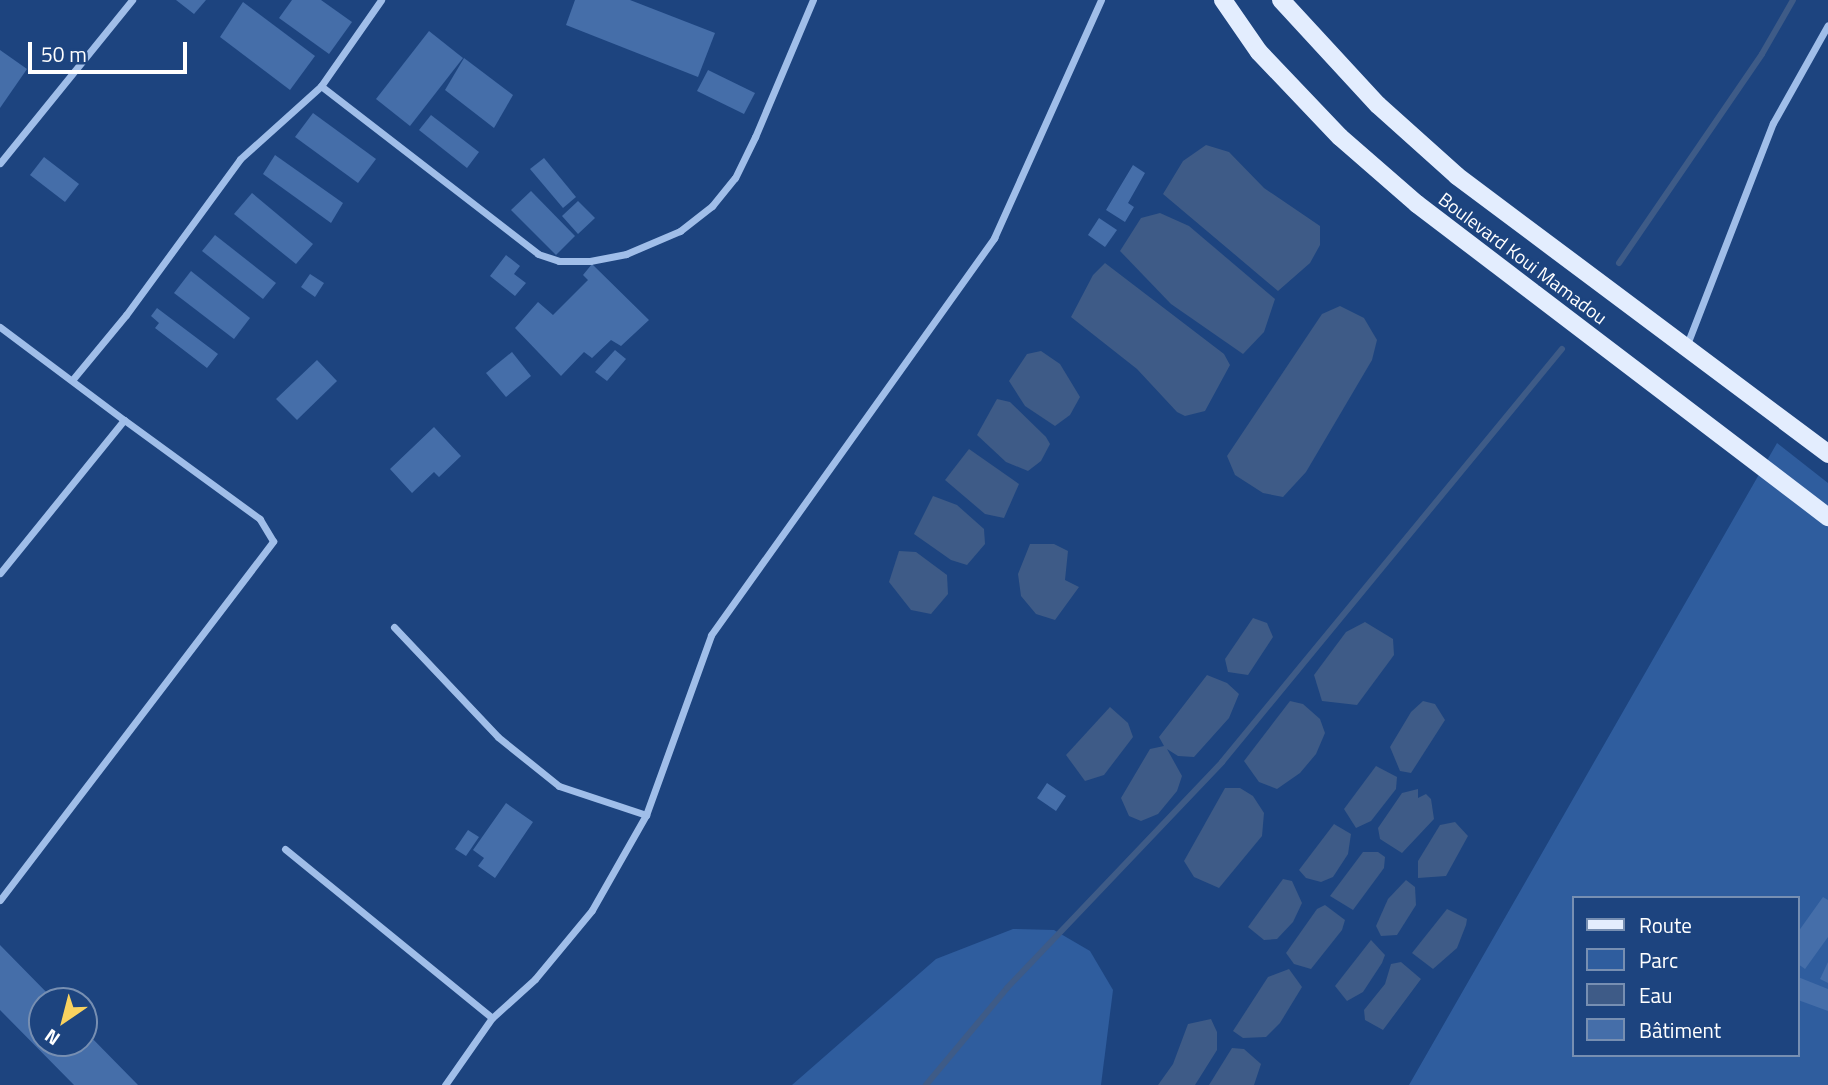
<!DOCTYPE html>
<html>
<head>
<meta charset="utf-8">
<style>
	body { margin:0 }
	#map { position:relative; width:1828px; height:1085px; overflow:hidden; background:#1d447f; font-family:"Titillium Web",sans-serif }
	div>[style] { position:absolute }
	.green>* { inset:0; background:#2f5d9e }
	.water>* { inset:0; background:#3e5b87 }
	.stream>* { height:6px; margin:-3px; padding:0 3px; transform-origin:3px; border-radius:3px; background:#3e5b87 }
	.building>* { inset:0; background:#456ea9 }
	.minor>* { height:7px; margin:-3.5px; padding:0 3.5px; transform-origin:3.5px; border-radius:3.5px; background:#a0bee9 }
	.primary>* { height:18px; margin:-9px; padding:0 9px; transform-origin:9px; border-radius:9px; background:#e3edfe }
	span { translate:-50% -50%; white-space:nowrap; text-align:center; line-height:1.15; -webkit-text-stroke:5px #1d447f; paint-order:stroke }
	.street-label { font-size:19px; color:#fff }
	.legend { position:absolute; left:1572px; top:896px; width:228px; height:161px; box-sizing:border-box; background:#1d447f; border:2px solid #778fb2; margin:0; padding:9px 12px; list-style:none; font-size:21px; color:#fff }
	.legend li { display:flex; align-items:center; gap:14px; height:35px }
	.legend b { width:35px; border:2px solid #778fb2 }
	.north { position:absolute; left:28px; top:987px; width:70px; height:70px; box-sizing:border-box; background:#1d447f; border:2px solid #778fb2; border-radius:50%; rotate:215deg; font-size:19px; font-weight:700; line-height:28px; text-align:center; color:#fff }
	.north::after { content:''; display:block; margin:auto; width:24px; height:32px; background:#f9d25f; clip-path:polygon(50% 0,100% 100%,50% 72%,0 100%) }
	.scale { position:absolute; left:28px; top:42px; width:159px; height:32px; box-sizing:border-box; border:4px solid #fff; border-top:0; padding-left:9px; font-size:21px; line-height:24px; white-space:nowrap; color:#fff; -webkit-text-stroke:5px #1d447f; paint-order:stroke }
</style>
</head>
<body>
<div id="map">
	<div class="green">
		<i style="clip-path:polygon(evenodd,1777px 443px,1828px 483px,1828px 1085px,1409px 1085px,1777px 443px,1574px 898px,1798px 898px,1798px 1055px,1574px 1055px,1574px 898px)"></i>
		<i style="clip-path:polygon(1013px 929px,1054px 930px,1090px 951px,1113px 990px,1101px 1085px,792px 1085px,936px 959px)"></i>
	</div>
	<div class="water">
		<i style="clip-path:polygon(1206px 145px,1229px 152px,1264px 188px,1320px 226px,1320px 245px,1310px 263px,1278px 291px,1163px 194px,1183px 161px)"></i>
		<i style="clip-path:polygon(1160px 213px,1189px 226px,1275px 299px,1264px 332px,1243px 354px,1171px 304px,1120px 251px,1141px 218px)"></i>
		<i style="clip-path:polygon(1105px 263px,1224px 354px,1230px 365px,1205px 411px,1185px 416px,1177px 412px,1137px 369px,1071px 317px,1093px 275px)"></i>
		<i style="clip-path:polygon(1340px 306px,1364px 318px,1377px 340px,1372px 360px,1306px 472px,1283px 497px,1263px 493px,1235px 475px,1227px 456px,1322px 314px)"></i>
		<i style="clip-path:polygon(1041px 351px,1060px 364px,1080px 397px,1070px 415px,1055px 426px,1025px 406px,1009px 381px,1027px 354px)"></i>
		<i style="clip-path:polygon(997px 399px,1010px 402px,1046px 437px,1050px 444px,1041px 461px,1028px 471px,1006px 462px,977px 435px)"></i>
		<i style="clip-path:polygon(969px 449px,1019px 484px,1004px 518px,985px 514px,945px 480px)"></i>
		<i style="clip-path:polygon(933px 496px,957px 505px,984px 529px,985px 544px,967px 565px,951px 560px,914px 534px)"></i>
		<i style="clip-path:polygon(1030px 544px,1054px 544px,1068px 551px,1065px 580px,1079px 587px,1055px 620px,1036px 614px,1021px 596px,1018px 574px)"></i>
		<i style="clip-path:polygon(899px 551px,916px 552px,947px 575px,948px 594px,931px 614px,911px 610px,889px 582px)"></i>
		<i style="clip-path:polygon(1253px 618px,1267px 623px,1273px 637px,1248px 675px,1228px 672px,1225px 659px)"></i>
		<i style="clip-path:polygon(1365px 622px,1393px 639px,1394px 655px,1357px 705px,1322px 701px,1314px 675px,1346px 632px)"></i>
		<i style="clip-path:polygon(1207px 675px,1227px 683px,1239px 694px,1229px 718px,1194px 757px,1178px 756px,1167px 749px,1182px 776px,1177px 791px,1158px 814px,1141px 821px,1129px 816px,1121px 798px,1150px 749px,1164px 746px,1159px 737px)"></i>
		<i style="clip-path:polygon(1290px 701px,1303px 704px,1320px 719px,1325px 733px,1316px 754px,1300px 773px,1277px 789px,1259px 782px,1244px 761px)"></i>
		<i style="clip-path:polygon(1423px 701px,1435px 704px,1445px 720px,1411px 773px,1400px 771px,1390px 747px,1411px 712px)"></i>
		<i style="clip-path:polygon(1110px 707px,1128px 723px,1133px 737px,1104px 775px,1085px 781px,1066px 755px)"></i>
		<i style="clip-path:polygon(1376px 766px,1397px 777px,1396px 789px,1371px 821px,1356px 828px,1344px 809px)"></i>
		<i style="clip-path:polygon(1225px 788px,1240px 788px,1253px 796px,1264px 813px,1262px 836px,1219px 888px,1194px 877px,1184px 861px)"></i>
		<i style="clip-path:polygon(1418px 789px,1418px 798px,1426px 794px,1431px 799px,1434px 819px,1402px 853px,1380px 839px,1378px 828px,1402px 793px)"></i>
		<i style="clip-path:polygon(1455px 822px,1468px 836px,1446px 876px,1418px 878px,1418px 861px,1440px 825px)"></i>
		<i style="clip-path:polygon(1334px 824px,1351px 834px,1348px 854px,1333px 877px,1321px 882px,1306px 878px,1299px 870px)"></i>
		<i style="clip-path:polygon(1363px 852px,1378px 852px,1385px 857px,1384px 868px,1353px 910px,1330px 896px)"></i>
		<i style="clip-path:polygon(1283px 879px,1292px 881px,1302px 903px,1293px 922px,1277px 939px,1264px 940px,1248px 927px)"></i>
		<i style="clip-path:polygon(1406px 880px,1415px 887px,1416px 905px,1397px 935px,1381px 936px,1376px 926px,1388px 899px)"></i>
		<i style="clip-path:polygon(1325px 905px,1345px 920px,1342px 930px,1311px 969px,1294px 964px,1286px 953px,1317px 909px)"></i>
		<i style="clip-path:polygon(1447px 909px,1467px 919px,1466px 925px,1457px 948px,1433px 969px,1412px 953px)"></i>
		<i style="clip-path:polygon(1371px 940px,1385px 955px,1382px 963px,1363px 992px,1347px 1001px,1335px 986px)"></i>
		<i style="clip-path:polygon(1401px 962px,1421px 979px,1383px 1030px,1365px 1020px,1364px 1010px,1385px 984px,1391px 964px)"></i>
		<i style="clip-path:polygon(1289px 969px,1302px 987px,1280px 1023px,1266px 1037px,1243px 1038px,1233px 1031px,1268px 977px)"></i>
		<i style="clip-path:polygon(1211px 1019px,1217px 1032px,1217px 1050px,1195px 1085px,1158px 1085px,1173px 1064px,1188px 1024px)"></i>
		<i style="clip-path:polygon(1232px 1048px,1244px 1049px,1261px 1064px,1254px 1085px,1209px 1085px)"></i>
	</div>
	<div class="stream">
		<i style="left:1619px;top:263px;width:253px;rotate:-55.6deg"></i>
		<i style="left:1762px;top:54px;width:62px;rotate:-60.1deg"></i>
		<i style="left:926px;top:1085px;width:126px;rotate:-50.1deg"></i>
		<i style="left:1007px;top:988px;width:312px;rotate:-46.4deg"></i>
		<i style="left:1222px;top:762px;width:535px;rotate:-50.54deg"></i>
	</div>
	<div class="building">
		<i style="clip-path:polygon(176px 0,206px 0,194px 14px)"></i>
		<i style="clip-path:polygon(292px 0,321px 0,352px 22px,329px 54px,279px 18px)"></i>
		<i style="clip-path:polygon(575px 0,630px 0,715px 33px,698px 77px,566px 25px)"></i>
		<i style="clip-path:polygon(243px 2px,315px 56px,290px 90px,220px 37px)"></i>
		<i style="clip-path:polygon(429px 31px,463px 58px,410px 126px,376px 99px)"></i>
		<i style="clip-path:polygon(0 50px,27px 69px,0 108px)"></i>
		<i style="clip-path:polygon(464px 58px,513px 95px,494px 128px,445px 90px)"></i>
		<i style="clip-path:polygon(708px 70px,755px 93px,744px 114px,697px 91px)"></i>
		<i style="clip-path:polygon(313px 113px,376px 159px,358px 183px,295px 137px)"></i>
		<i style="clip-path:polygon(431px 115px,479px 152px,467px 168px,419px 130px)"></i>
		<i style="clip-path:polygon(275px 155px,343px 203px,331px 223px,263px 174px)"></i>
		<i style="clip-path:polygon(44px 157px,79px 184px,65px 202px,30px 175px)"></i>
		<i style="clip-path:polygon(544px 158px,576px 197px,563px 208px,530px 169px)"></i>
		<i style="clip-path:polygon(1133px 165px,1145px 173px,1128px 203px,1134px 207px,1125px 222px,1106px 210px)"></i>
		<i style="clip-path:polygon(531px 191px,575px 236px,556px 255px,511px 210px)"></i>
		<i style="clip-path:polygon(252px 193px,313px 244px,296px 264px,234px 214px)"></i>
		<i style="clip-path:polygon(578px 201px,595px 218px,578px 234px,562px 216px)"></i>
		<i style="clip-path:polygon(1099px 218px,1117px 230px,1105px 247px,1088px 235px)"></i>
		<i style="clip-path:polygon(215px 235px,276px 283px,263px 299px,202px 251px)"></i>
		<i style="clip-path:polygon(506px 255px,520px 266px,514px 274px,526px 283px,515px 296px,490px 276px)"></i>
		<i style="clip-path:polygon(592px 264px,649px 320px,621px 346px,611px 340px,592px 358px,584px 352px,561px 376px,515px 328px,538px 302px,553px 315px,588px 280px,583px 275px)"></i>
		<i style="clip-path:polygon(191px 271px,250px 318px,234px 339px,174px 293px)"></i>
		<i style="clip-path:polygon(310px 274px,324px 283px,315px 297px,301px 287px)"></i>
		<i style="clip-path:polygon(157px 308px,218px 354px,207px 368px,155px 328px,159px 323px,151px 316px)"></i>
		<i style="clip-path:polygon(615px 350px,626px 359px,607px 381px,595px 372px)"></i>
		<i style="clip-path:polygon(512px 352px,531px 376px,506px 397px,486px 373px)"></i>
		<i style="clip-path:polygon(317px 360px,337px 381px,297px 420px,276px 399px)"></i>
		<i style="clip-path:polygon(434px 427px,461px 456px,439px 477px,434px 472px,412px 493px,390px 469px)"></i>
		<i style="clip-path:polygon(1047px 783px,1066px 796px,1056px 811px,1037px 798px)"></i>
		<i style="clip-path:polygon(506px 803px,533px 822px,495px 878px,478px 866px,484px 858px,473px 850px)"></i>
		<i style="clip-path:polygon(468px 830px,479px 837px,466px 856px,455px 849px)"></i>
		<i style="clip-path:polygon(1823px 897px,1828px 900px,1828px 937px,1805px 969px,1798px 964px,1798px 932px)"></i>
		<i style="clip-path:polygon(0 945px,55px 1001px,42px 1001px,42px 1043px,84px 1043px,84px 1030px,138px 1085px,74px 1085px,0 1010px)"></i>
		<i style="clip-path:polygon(1828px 962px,1828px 983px,1820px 979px)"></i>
		<i style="clip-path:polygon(1798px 977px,1828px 989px,1828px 1011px,1798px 1000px)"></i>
	</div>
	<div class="minor">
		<i style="left:321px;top:86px;width:274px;rotate:37.7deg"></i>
		<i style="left:538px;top:254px;width:22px;rotate:18deg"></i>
		<i style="left:559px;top:261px;width:31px"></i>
		<i style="left:590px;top:261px;width:37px;rotate:-11deg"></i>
		<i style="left:626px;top:254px;width:59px;rotate:-23.1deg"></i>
		<i style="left:680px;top:231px;width:41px;rotate:-38deg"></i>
		<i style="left:712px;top:206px;width:36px;rotate:-51deg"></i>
		<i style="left:735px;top:178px;width:46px;rotate:-64deg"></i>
		<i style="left:755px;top:137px;width:149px;rotate:-67.1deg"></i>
		<i style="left:0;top:163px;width:210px;rotate:-51deg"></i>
		<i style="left:0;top:327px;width:155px;rotate:36.9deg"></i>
		<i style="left:124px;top:420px;width:197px;rotate:129deg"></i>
		<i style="left:1686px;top:347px;width:240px;rotate:-68.8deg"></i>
		<i style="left:1773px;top:123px;width:112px;rotate:-60.7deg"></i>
		<i style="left:73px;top:379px;width:83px;rotate:-50.4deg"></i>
		<i style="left:126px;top:315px;width:193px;rotate:-53.8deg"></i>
		<i style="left:240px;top:159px;width:109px;rotate:-42deg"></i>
		<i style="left:321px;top:86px;width:105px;rotate:-55.1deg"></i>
		<i style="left:394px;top:627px;width:151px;rotate:46.6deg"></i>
		<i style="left:498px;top:737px;width:78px;rotate:38.8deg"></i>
		<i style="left:559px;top:786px;width:92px;rotate:18.4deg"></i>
		<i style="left:285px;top:849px;width:267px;rotate:39.2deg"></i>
		<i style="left:0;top:900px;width:451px;rotate:-52.7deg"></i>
		<i style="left:273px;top:541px;width:26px;rotate:-121deg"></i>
		<i style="left:260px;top:519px;width:168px;rotate:-143.9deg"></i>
		<i style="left:445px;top:1085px;width:82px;rotate:-55deg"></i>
		<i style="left:492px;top:1018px;width:58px;rotate:-42.2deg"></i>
		<i style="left:535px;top:979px;width:89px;rotate:-50.4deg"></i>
		<i style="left:592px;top:910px;width:109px;rotate:-60.4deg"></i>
		<i style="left:646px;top:815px;width:191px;rotate:-70.1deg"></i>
		<i style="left:711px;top:635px;width:488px;rotate:-54.5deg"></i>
		<i style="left:994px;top:238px;width:261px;rotate:-65.8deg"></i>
	</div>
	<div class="primary">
		<i style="left:1223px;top:0;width:63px;rotate:55.3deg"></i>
		<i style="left:1259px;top:52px;width:117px;rotate:46.4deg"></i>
		<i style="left:1340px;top:137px;width:102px;rotate:41deg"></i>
		<i style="left:1417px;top:204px;width:517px;rotate:37.29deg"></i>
		<i style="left:1281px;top:0;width:143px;rotate:47.3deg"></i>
		<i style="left:1378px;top:105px;width:106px;rotate:41.9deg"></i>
		<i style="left:1457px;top:176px;width:464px;rotate:36.8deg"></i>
	</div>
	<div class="street-label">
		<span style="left:1523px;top:258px;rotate:37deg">Boulevard Koui Mamadou</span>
	</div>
	<ul class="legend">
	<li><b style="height:9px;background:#e3edfe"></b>Route</li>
	<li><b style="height:19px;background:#2f5d9e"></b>Parc</li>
	<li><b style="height:19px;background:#3e5b87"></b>Eau</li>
	<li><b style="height:19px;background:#456ea9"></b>Bâtiment</li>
	</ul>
	<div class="north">N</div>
	<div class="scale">50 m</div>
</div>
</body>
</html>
